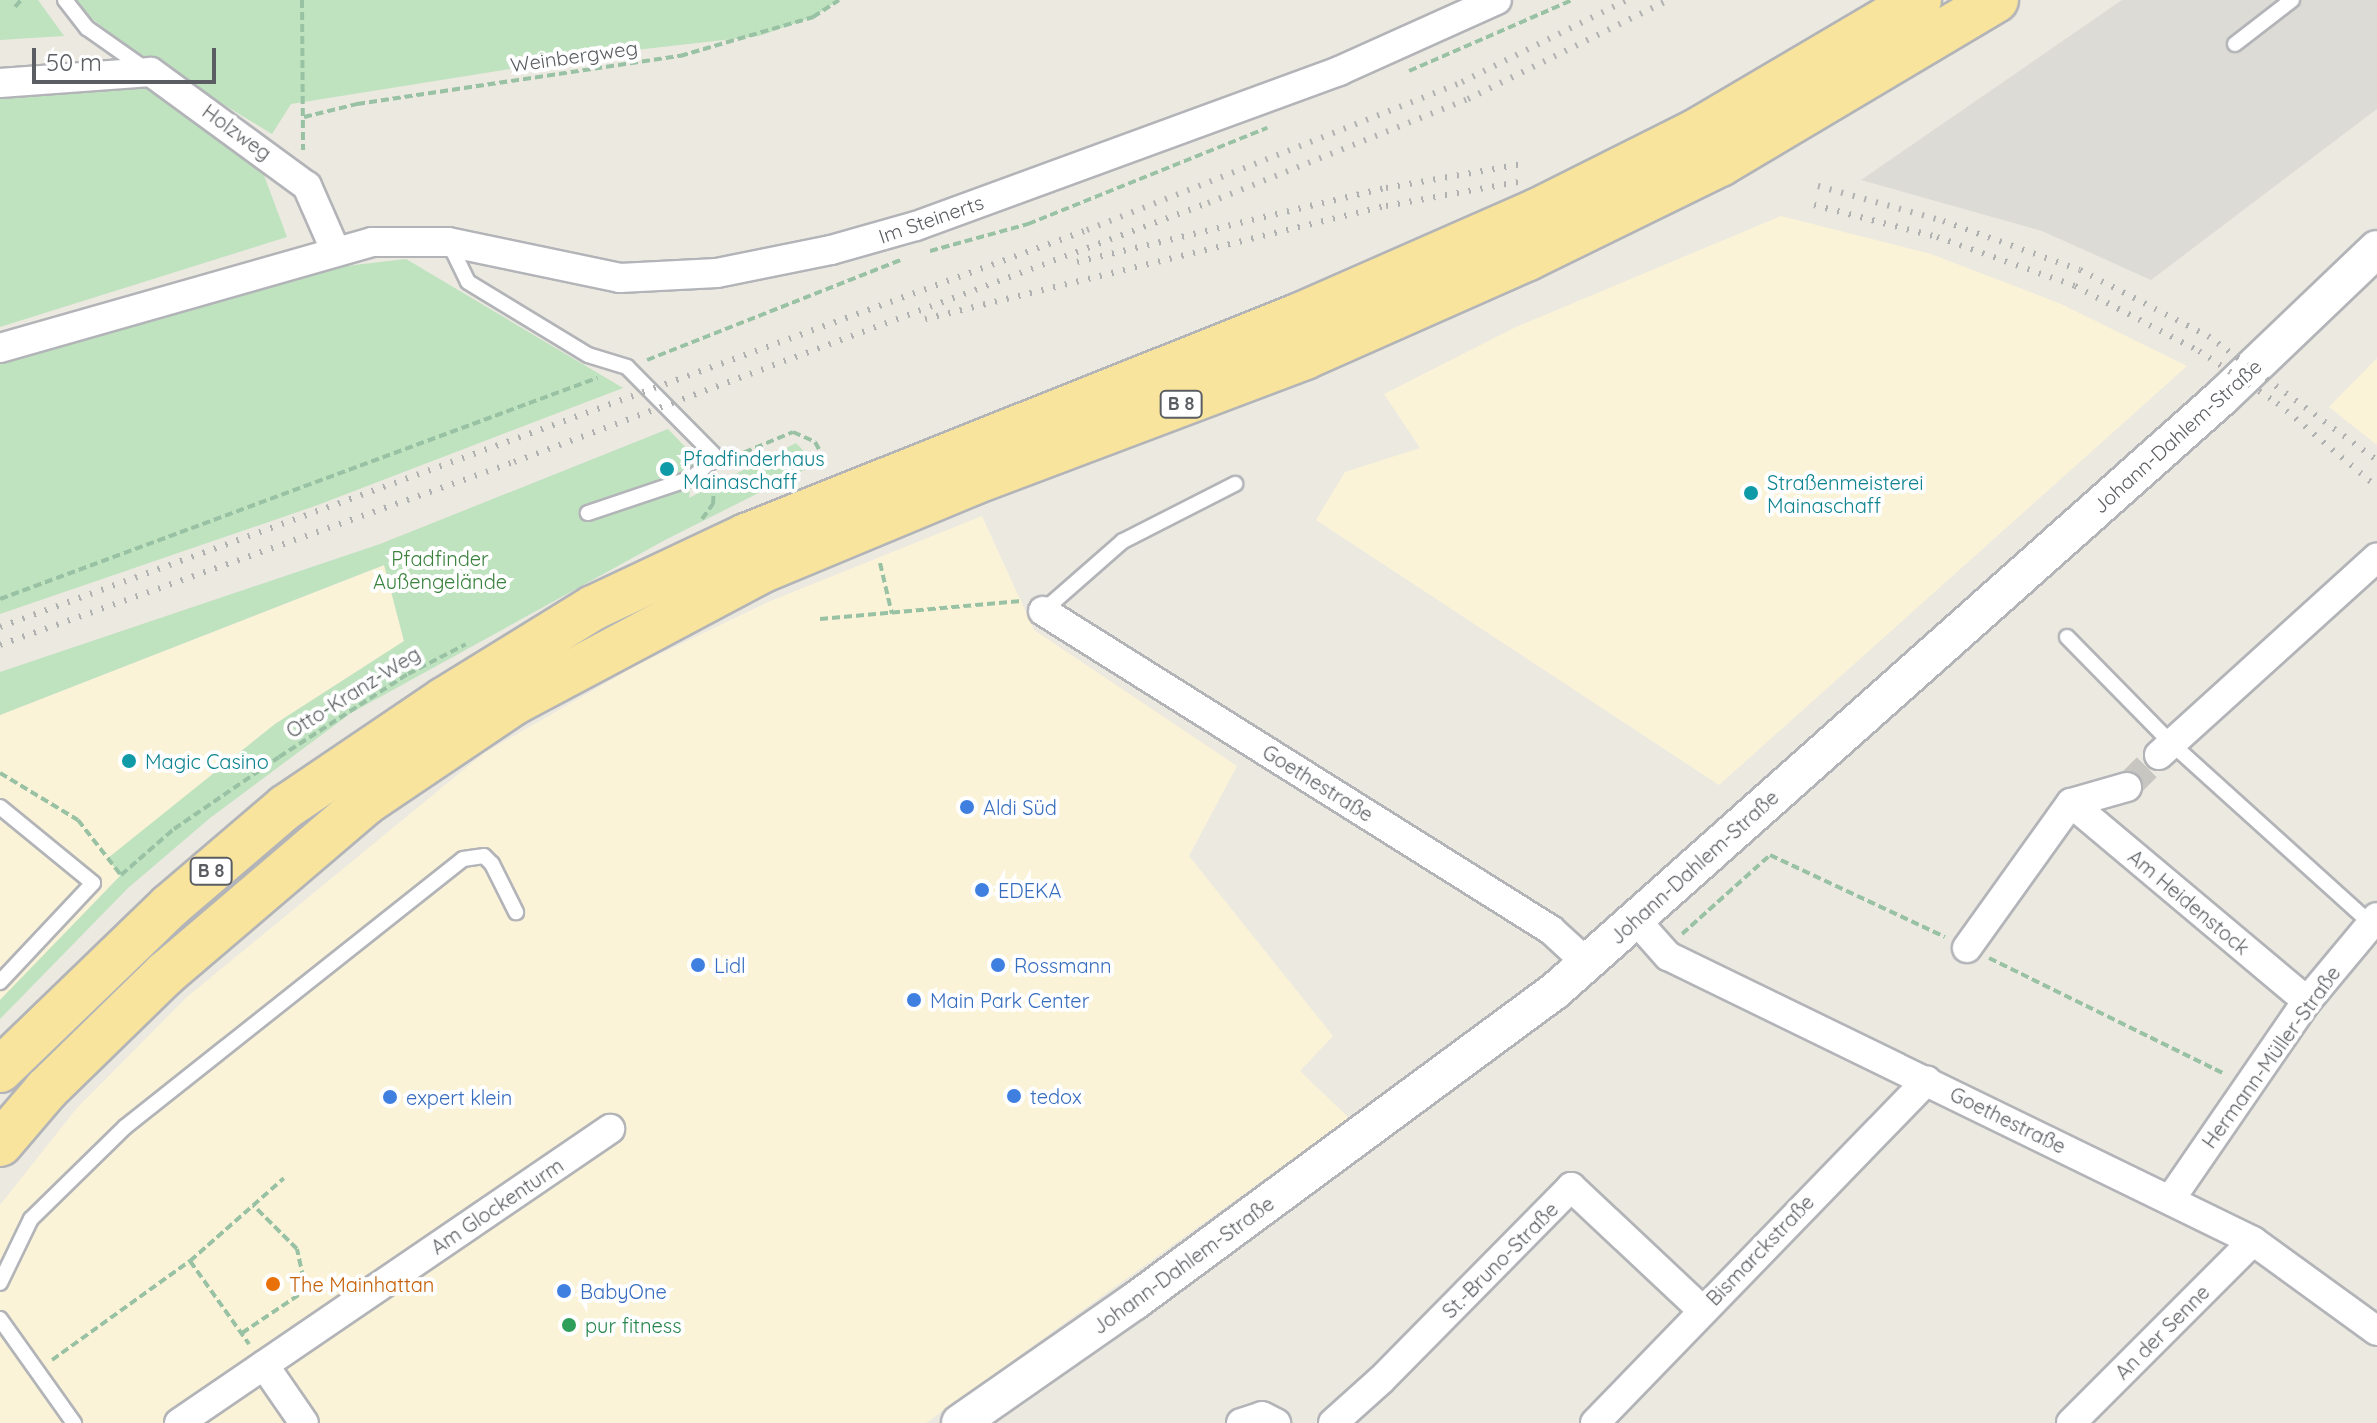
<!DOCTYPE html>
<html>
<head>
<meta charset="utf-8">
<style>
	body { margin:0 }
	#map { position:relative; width:2377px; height:1423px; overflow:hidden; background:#ece9e1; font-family:Quicksand,sans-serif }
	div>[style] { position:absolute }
	.commercial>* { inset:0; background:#fbf3d7 }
	.industrial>* { inset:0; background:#dddbd6 }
	.green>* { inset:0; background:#bfe2bf }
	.minor-tunnel>* { height:28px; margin-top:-14px; transform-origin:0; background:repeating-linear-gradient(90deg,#c8c6c1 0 28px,transparent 0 42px) }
	.path>* { height:4px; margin-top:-2px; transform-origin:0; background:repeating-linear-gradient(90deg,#99c2a4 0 8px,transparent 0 12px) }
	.roads { filter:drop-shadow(2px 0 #b2b4b8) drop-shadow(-2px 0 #b2b4b8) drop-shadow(0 2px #b2b4b8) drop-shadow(0 -2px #b2b4b8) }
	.service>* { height:14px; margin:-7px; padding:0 7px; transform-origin:7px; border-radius:7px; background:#fff }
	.minor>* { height:28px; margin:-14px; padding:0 14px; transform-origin:14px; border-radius:14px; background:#fff }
	.tertiary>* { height:36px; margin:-18px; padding:0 18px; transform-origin:18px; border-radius:18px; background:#fff }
	.trunk>* { height:44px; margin:-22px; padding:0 22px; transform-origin:22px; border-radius:22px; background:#f8e49c }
	.rail>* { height:6px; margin-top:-3px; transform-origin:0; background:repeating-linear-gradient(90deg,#b0b1b1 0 2px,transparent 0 12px) }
	.dots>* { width:22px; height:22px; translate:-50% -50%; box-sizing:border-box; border:4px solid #fff; border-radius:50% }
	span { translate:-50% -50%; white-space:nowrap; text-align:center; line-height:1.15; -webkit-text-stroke:8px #fff; paint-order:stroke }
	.shield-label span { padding:2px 6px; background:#fff; border:2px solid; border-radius:6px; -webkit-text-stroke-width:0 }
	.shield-label { font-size:18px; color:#5a5d61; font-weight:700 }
	.street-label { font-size:20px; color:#5a5d61 }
	.culture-label { font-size:20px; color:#0d838f }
	.left { translate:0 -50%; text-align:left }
	.park-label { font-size:20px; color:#39813c }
	.shop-label { font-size:20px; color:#366cbe }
	.food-label { font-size:20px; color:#c56008 }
	.leisure-label { font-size:20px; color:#27864d }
	.scale { position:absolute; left:32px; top:48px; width:184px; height:36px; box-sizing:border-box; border:4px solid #5a5d61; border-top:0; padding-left:10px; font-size:24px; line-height:28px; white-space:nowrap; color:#5a5d61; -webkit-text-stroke:6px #fff; paint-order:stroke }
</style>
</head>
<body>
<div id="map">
	<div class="commercial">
		<i style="clip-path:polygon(1781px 216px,1931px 254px,2061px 304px,2187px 366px,1719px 785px,1316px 520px,1345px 472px,1420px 448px,1384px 394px,1516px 327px)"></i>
		<i style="clip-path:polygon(2377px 358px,2377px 445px,2329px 407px)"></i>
		<i style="clip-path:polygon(982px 516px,1034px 630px,1237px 766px,1189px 856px,1333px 1036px,1300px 1071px,1349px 1118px,926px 1423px,0 1423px,0 1205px,77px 1108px,187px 997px,484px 753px,637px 665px,768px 602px)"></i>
		<i style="clip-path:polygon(385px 565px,404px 641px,275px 724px,108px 859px,121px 875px,0 1000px,0 715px)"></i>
	</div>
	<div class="industrial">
		<i style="clip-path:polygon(2122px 0,2377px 0,2377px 109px,2151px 280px,2042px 231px,1861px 180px)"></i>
	</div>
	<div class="green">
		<i style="clip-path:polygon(0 0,38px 0,64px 36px,0 40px)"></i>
		<i style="clip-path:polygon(69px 0,839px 0,813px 17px,759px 36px,609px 53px,291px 104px,272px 134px,121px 42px)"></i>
		<i style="clip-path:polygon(147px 86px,255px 151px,287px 237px,0 327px,0 99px)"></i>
		<i style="clip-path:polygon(406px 259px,623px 388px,315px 506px,0 614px,0 355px,265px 284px,337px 267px)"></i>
		<i style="clip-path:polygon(668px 429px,694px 456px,689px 498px,796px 443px,816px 464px,665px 540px,351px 713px,210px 818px,128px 888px,0 1019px,0 1000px,120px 876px,108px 858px,275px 724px,404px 641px,384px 565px,0 715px,0 672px,380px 544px)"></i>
	</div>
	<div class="minor-tunnel">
		<i style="left:2127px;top:787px;width:45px;rotate:-45deg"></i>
	</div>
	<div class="path">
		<i style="left:302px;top:0;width:150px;rotate:89.6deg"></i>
		<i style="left:15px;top:7px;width:9px;rotate:-49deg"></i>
		<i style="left:1409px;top:71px;width:178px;rotate:-23.5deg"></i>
		<i style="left:304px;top:117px;width:55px;rotate:-13.8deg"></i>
		<i style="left:357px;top:104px;width:327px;rotate:-8.5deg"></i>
		<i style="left:680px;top:56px;width:139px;rotate:-16.3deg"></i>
		<i style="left:813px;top:17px;width:31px;rotate:-33deg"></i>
		<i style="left:930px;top:251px;width:102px;rotate:-15.4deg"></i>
		<i style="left:1028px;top:224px;width:258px;rotate:-21.9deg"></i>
		<i style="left:647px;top:360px;width:275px;rotate:-21.5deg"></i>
		<i style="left:733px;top:457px;width:65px;rotate:-22.6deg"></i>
		<i style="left:793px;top:432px;width:24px;rotate:24deg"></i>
		<i style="left:815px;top:442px;width:18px;rotate:61deg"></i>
		<i style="left:702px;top:519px;width:19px;rotate:-54deg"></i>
		<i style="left:713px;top:504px;width:20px;rotate:-87deg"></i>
		<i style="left:880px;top:563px;width:52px;rotate:76.8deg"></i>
		<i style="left:0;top:599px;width:637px;rotate:-20.31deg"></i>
		<i style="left:820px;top:619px;width:202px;rotate:-5.1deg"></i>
		<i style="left:0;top:773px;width:91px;rotate:31.1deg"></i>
		<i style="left:78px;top:820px;width:70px;rotate:52deg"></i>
		<i style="left:121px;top:875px;width:70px;rotate:-41deg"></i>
		<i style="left:174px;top:829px;width:127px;rotate:-34.4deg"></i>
		<i style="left:279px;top:757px;width:153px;rotate:-32.8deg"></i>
		<i style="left:408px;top:674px;width:65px;rotate:-27.3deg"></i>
		<i style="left:1682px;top:934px;width:118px;rotate:-41.9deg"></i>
		<i style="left:1770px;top:855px;width:193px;rotate:25.1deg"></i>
		<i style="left:1989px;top:958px;width:263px;rotate:26.2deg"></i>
		<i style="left:190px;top:1261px;width:125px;rotate:-41.4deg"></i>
		<i style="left:242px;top:1333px;width:77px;rotate:-33.9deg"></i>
		<i style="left:306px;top:1290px;width:42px;rotate:-102.4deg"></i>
		<i style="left:297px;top:1249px;width:62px;rotate:-135deg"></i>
		<i style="left:52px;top:1360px;width:170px;rotate:-35.7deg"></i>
		<i style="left:190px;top:1261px;width:102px;rotate:54.6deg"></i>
	</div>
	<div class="roads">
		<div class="service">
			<i style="left:65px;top:0;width:36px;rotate:52deg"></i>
			<i style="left:87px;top:28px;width:70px;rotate:35.1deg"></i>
			<i style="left:2235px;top:44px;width:72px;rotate:-37.7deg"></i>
			<i style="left:449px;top:243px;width:43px;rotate:64deg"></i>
			<i style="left:468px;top:282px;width:140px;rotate:31.3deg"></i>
			<i style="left:588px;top:355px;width:41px;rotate:17.1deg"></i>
			<i style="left:627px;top:367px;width:127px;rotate:45.3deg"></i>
			<i style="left:716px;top:457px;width:32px;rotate:139deg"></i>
			<i style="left:692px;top:478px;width:110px;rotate:161.4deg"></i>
			<i style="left:1043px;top:611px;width:106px;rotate:-41.2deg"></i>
			<i style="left:1123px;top:541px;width:126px;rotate:-27deg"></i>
			<i style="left:2067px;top:637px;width:150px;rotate:45.5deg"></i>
			<i style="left:2172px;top:744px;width:268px;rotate:42.1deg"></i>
			<i style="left:0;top:807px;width:120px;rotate:39.3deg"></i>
			<i style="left:93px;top:883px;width:136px;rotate:133.2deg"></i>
			<i style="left:0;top:1283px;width:71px;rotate:-64.2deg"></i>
			<i style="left:31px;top:1219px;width:132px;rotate:-44.4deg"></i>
			<i style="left:125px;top:1127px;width:431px;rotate:-38.4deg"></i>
			<i style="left:463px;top:859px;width:21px;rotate:-8deg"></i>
			<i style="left:484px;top:856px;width:11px;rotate:45deg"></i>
			<i style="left:492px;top:864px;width:54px;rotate:63.4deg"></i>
			<i style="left:0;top:1319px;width:128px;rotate:54.6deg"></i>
		</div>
		<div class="minor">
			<i style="left:0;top:83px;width:151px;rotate:-4.2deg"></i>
			<i style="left:151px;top:72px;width:193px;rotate:36.2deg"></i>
			<i style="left:307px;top:186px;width:72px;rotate:66.3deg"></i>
			<i style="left:0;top:348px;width:387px;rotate:-15.9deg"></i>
			<i style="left:372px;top:242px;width:76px"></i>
			<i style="left:448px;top:242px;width:176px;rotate:11.8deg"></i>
			<i style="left:620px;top:278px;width:97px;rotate:-3deg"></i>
			<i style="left:717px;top:273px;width:116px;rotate:-11.4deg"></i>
			<i style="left:831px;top:250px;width:88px;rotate:-15.8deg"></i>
			<i style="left:916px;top:226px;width:451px;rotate:-20.1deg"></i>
			<i style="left:1339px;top:71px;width:173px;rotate:-24.2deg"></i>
			<i style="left:1043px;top:611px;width:600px;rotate:32.13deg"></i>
			<i style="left:1551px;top:930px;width:49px;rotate:42.5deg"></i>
			<i style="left:2159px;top:755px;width:294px;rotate:-42.2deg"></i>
			<i style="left:2127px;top:787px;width:58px;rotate:164.1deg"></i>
			<i style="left:2071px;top:803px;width:308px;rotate:40deg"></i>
			<i style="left:1635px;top:919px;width:50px;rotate:48.3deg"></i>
			<i style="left:1668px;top:956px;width:651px;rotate:25.97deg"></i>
			<i style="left:2253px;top:1241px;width:153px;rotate:36deg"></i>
			<i style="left:1967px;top:948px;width:178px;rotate:-54.4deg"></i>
			<i style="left:2170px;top:1200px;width:242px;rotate:-55.5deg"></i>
			<i style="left:2307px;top:1001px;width:109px;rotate:-50.2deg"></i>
			<i style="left:264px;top:1365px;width:70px;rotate:55.4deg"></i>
			<i style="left:179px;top:1423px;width:522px;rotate:-34.3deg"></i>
			<i style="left:1241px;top:1423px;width:22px;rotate:-18deg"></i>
			<i style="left:1262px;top:1416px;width:16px;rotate:27deg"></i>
			<i style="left:1333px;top:1423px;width:64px;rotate:-41.9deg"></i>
			<i style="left:1381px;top:1380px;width:271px;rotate:-45.4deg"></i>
			<i style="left:1571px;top:1187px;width:180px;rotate:43.2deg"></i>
			<i style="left:1595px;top:1423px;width:477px;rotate:-45.9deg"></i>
			<i style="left:2071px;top:1423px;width:257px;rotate:-45deg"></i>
		</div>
		<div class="tertiary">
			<i style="left:960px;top:1423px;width:213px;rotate:-34.9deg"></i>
			<i style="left:1135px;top:1301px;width:523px;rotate:-36.45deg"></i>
			<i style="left:1556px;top:990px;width:892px;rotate:-41.68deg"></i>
			<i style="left:2222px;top:397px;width:214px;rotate:-43.7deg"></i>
		</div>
		<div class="trunk">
			<i style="left:0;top:1070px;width:236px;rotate:-44deg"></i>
			<i style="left:170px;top:906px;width:153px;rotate:-40.5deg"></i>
			<i style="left:286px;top:807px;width:191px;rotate:-34.1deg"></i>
			<i style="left:444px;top:700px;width:175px;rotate:-31.7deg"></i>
			<i style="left:593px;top:608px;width:169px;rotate:-25.2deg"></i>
			<i style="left:746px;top:536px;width:594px;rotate:-21.73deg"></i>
			<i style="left:1298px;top:316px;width:261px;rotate:-23.7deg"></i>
			<i style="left:1537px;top:211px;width:177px;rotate:-26.6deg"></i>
			<i style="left:1695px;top:132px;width:260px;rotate:-30.5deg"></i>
			<i style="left:0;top:1144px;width:71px;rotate:-49.6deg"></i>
			<i style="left:46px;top:1090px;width:166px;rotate:-44.3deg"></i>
			<i style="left:165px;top:974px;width:263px;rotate:-40.5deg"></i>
			<i style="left:365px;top:803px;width:181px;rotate:-34deg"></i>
			<i style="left:515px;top:702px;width:279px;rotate:-28deg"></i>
			<i style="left:761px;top:571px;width:229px;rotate:-22.6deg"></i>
			<i style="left:972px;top:483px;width:356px;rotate:-20.7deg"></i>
			<i style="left:1305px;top:357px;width:244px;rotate:-23.9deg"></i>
			<i style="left:1528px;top:258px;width:214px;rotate:-26.1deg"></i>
			<i style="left:1720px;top:164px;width:321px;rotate:-30.7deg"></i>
		</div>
	</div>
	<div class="rail">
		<i style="left:1818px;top:186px;width:130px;rotate:15.6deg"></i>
		<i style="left:1943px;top:221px;width:145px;rotate:19.7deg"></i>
		<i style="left:2080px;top:270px;width:144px;rotate:27.3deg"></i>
		<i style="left:2208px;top:336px;width:210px;rotate:36.3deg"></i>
		<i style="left:1814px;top:205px;width:127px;rotate:14.6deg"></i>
		<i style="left:1937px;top:237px;width:146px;rotate:19.5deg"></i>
		<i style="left:2075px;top:286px;width:140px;rotate:27.7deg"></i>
		<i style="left:2199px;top:351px;width:94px;rotate:33.7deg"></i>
		<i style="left:2277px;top:403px;width:131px;rotate:40deg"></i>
		<i style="left:1077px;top:262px;width:318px;rotate:-13.5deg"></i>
		<i style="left:1386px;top:188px;width:138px;rotate:-10deg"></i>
		<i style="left:925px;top:319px;width:475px;rotate:-13.8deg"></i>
		<i style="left:1386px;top:206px;width:139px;rotate:-10.3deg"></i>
		<i style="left:0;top:627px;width:1157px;rotate:-20.06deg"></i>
		<i style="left:1087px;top:230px;width:403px;rotate:-21.5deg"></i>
		<i style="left:1462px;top:82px;width:184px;rotate:-26.4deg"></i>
		<i style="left:0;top:645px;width:546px;rotate:-19.6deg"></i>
		<i style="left:514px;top:462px;width:741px;rotate:-20.47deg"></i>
		<i style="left:1208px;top:203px;width:280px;rotate:-21.8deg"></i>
		<i style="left:1468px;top:99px;width:223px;rotate:-26.3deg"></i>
	</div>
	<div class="dots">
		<i style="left:667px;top:469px;background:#0f9aa8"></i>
		<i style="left:1751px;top:493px;background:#0f9aa8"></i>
		<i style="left:129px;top:761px;background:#0f9aa8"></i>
		<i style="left:967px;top:807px;background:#3f7fe0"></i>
		<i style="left:982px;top:890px;background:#3f7fe0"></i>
		<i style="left:698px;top:965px;background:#3f7fe0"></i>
		<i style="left:998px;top:965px;background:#3f7fe0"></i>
		<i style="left:914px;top:1000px;background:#3f7fe0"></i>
		<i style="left:1014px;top:1096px;background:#3f7fe0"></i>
		<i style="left:390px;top:1097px;background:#3f7fe0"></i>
		<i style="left:273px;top:1284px;background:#e8710a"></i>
		<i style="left:564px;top:1291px;background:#3f7fe0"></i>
		<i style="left:569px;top:1325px;background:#2e9e5b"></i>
	</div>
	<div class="shield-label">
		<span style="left:1181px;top:404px">B 8</span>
		<span style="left:211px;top:871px">B 8</span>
	</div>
	<div class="street-label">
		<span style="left:574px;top:56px;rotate:-8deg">Weinbergweg</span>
		<span style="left:237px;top:132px;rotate:36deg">Holzweg</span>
		<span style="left:931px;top:219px;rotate:-19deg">Im Steinerts</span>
		<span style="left:2177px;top:436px;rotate:-42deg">Johann-Dahlem-Straße</span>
		<span style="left:353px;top:692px;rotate:-32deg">Otto-Kranz-Weg</span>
		<span style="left:1318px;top:783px;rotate:32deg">Goethestraße</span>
		<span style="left:1694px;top:867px;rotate:-42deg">Johann-Dahlem-Straße</span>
		<span style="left:2189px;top:902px;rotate:40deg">Am Heidenstock</span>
		<span style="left:2271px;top:1057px;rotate:-54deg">Hermann-Müller-Straße</span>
		<span style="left:2008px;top:1120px;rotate:26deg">Goethestraße</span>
		<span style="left:497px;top:1206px;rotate:-34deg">Am Glockenturm</span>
		<span style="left:1760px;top:1250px;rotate:-46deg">Bismarckstraße</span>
		<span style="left:1500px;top:1260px;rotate:-45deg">St.-Bruno-Straße</span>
		<span style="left:1183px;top:1265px;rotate:-36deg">Johann-Dahlem-Straße</span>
		<span style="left:2162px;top:1332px;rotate:-45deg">An der Senne</span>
	</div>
	<div class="culture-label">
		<span class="left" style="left:683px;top:470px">Pfadfinderhaus<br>Mainaschaff</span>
		<span class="left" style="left:1767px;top:494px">Straßenmeisterei<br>Mainaschaff</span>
		<span class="left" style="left:145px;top:761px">Magic Casino</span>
	</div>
	<div class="park-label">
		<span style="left:440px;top:570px">Pfadfinder<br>Außengelände</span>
	</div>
	<div class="shop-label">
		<span class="left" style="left:983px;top:807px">Aldi Süd</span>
		<span class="left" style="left:998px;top:890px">EDEKA</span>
		<span class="left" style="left:714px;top:965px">Lidl</span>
		<span class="left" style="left:1014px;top:965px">Rossmann</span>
		<span class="left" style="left:930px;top:1000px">Main Park Center</span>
		<span class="left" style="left:1030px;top:1096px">tedox</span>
		<span class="left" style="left:406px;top:1097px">expert klein</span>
		<span class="left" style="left:580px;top:1291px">BabyOne</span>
	</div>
	<div class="food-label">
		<span class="left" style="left:289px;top:1284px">The Mainhattan</span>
	</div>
	<div class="leisure-label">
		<span class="left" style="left:585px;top:1325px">pur fitness</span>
	</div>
	<div class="scale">50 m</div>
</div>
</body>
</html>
